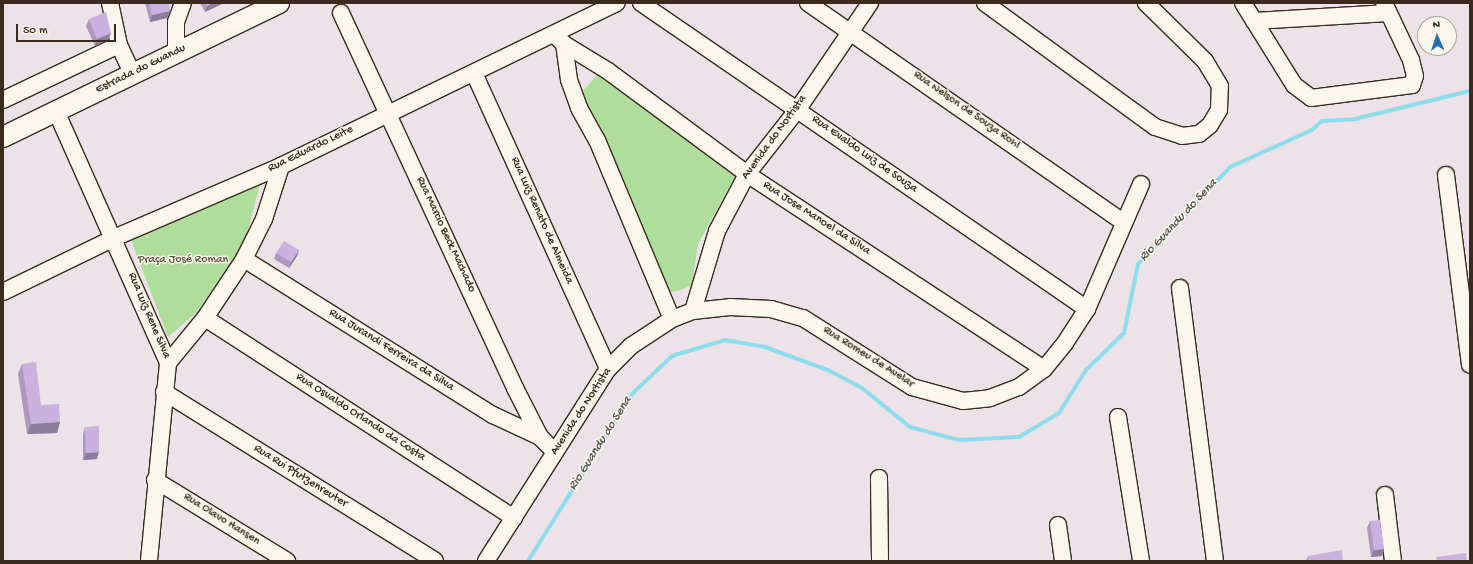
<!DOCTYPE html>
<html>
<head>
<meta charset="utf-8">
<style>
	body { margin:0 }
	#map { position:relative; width:1473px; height:564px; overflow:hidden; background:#ede2e8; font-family:"Gochi Hand",sans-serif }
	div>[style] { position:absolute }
	.green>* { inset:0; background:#aedd9c }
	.stream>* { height:4px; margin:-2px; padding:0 2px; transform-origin:2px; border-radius:2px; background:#8eddec }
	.roads { filter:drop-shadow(1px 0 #3b2a1e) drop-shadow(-1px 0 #3b2a1e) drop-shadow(0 1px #3b2a1e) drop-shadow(0 -1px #3b2a1e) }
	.minor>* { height:16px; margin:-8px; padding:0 8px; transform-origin:8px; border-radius:8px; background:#fbf7ec }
	.tertiary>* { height:20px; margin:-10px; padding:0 10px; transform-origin:10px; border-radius:10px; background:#fbf7ec }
	.wall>* { inset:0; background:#af98c0 }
	.shaded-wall>* { inset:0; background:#8e7c9c }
	.building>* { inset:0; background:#cbb1df }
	span { translate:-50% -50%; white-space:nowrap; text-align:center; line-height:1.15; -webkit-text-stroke:3px #fbf7ec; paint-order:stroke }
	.street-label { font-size:12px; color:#3b2a1e }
	.park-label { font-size:12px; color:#58573e }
	.water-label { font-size:13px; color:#505752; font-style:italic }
	.frame { position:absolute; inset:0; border:4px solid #3b2a1e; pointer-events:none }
	.north { position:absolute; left:1417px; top:16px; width:40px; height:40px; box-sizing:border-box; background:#fbf7ec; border:1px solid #aea59a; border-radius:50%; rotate:357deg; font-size:11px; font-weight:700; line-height:16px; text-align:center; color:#3b2a1e }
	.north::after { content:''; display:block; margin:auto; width:14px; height:18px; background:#1f6fb2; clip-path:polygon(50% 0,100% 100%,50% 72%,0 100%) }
	.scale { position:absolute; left:16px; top:24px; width:100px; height:18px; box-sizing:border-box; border:2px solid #3b2a1e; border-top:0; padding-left:5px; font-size:12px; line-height:14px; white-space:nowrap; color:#3b2a1e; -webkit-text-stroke:3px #fbf7ec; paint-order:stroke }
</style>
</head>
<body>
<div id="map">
	<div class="green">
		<i style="clip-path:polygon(599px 73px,737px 173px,698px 244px,692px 285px,681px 290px,666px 293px,580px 94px)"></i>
		<i style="clip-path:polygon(261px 180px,245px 242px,197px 312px,168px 337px,131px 240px)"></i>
	</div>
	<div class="stream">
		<i style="left:528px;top:561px;width:198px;rotate:-58deg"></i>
		<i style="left:633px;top:393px;width:54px;rotate:-43.5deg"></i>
		<i style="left:672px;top:356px;width:55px;rotate:-16.8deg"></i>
		<i style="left:725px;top:340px;width:41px;rotate:9.9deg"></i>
		<i style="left:765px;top:347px;width:67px;rotate:20.1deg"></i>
		<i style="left:828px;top:370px;width:38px;rotate:28deg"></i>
		<i style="left:862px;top:388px;width:62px;rotate:39.1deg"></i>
		<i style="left:910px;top:427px;width:51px;rotate:14.9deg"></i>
		<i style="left:959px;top:440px;width:60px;rotate:-2.9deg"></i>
		<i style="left:1019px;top:437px;width:47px;rotate:-31deg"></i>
		<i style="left:1059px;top:413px;width:51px;rotate:-57.9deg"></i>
		<i style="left:1086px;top:370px;width:53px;rotate:-44.2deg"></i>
		<i style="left:1124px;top:333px;width:70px;rotate:-78.5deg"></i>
		<i style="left:1138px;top:264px;width:134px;rotate:-46.5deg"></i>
		<i style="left:1230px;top:167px;width:90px;rotate:-24.3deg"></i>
		<i style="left:1312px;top:130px;width:13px;rotate:-42deg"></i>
		<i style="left:1322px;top:121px;width:33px;rotate:-3deg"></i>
		<i style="left:1355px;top:119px;width:118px;rotate:-13.7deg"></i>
	</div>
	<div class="roads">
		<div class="minor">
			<i style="left:110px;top:3px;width:43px;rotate:77.9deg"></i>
			<i style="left:119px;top:45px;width:33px;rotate:65deg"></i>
			<i style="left:641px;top:3px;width:541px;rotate:34.45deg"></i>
			<i style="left:808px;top:3px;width:382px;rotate:34.8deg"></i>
			<i style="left:985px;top:3px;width:210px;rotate:36.1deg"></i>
			<i style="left:1155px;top:127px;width:28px;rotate:18deg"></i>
			<i style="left:1182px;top:136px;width:17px;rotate:-7deg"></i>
			<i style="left:1199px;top:134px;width:14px;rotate:-39deg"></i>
			<i style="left:1210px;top:125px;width:17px;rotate:-59deg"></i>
			<i style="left:1219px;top:110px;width:24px;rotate:-88deg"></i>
			<i style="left:1220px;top:86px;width:29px;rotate:-121deg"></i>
			<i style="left:1205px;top:61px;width:83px;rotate:-135.5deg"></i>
			<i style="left:1243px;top:3px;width:97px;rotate:58.1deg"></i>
			<i style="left:1294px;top:85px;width:21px;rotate:37deg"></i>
			<i style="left:1311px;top:98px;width:102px;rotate:-7.3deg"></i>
			<i style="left:1412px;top:85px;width:9px;rotate:-72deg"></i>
			<i style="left:1415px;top:76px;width:16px;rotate:-104deg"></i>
			<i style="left:1411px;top:60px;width:63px;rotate:-115.3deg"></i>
			<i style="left:341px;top:13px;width:413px;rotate:65.1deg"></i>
			<i style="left:515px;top:388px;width:55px;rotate:63deg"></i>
			<i style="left:540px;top:437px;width:21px;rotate:45deg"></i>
			<i style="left:1254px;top:21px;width:135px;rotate:-3.4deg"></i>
			<i style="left:554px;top:34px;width:14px;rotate:45deg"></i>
			<i style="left:564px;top:44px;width:52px;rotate:31.5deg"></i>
			<i style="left:608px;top:71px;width:173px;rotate:36.5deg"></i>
			<i style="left:747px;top:174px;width:355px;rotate:33.3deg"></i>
			<i style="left:564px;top:44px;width:36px;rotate:82deg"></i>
			<i style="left:569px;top:80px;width:30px;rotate:70deg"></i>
			<i style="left:579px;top:108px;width:37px;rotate:61deg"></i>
			<i style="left:597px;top:140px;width:194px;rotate:67.3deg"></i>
			<i style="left:176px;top:54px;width:32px;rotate:-90deg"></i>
			<i style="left:176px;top:22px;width:20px;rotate:-70deg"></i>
			<i style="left:474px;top:73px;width:325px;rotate:65.6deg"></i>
			<i style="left:3px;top:100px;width:128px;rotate:-25.4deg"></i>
			<i style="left:56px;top:111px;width:276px;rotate:66deg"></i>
			<i style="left:168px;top:363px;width:199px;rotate:95.5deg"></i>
			<i style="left:1446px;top:175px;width:191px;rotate:82.8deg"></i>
			<i style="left:244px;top:259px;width:294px;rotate:32.1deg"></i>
			<i style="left:493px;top:415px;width:52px;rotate:25.1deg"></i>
			<i style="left:1180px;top:288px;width:275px;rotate:82.7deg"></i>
			<i style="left:3px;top:292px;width:123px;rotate:-25.9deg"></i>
			<i style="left:114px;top:238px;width:182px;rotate:-23.3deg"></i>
			<i style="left:281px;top:166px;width:373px;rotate:-25.9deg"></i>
			<i style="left:693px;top:311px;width:84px;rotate:-73.3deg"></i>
			<i style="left:717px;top:231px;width:64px;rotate:-62.2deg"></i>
			<i style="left:747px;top:174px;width:83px;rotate:-51.9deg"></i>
			<i style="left:798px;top:109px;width:128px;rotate:-55.8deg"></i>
			<i style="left:205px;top:318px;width:368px;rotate:32.9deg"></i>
			<i style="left:168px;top:363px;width:58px;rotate:-50.6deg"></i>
			<i style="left:205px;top:318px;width:71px;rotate:-56.5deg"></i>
			<i style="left:244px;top:259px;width:45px;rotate:-63.4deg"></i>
			<i style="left:264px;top:219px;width:56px;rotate:-72.2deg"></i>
			<i style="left:164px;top:392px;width:319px;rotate:31.9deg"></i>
			<i style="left:1118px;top:417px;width:146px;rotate:80.9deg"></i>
			<i style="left:879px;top:478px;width:83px;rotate:89.3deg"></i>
			<i style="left:155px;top:480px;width:155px;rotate:31.5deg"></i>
			<i style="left:1385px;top:495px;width:66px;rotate:83.1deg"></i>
			<i style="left:1058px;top:525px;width:36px;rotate:82deg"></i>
			<i style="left:486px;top:561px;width:227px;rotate:-57.6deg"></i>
			<i style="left:608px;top:369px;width:33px;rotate:-45deg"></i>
			<i style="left:631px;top:346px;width:49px;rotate:-33.4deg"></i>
			<i style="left:672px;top:319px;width:22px;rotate:-21deg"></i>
			<i style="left:693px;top:311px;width:37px;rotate:-6deg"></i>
			<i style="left:730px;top:307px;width:41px;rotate:2.8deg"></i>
			<i style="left:771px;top:309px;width:33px;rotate:16deg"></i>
			<i style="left:803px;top:318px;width:129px;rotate:32.3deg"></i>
			<i style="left:912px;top:387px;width:53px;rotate:15.4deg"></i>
			<i style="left:963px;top:401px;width:27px;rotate:-6deg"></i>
			<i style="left:990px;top:398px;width:31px;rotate:-21deg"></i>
			<i style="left:1019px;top:387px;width:31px;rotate:-36deg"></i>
			<i style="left:1044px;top:369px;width:33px;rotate:-51deg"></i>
			<i style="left:1065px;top:343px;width:40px;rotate:-57.1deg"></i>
			<i style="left:1087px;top:309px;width:136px;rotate:-66.6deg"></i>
		</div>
		<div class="tertiary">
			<i style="left:3px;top:137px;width:307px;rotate:-25.9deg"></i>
		</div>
	</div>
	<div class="wall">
		<i style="clip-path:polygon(145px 3px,168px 3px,170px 11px,167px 18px,150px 22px)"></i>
		<i style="clip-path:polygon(200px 3px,224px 3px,205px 12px)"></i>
		<i style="clip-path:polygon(89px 19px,111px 33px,108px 40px,95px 46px,86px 26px)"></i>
		<i style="clip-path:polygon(299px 250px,297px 256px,289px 268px,274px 259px,276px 253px)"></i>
		<i style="clip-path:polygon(22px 364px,41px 405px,60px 422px,57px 433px,27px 434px,18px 374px)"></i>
		<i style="clip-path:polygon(85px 427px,97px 459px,83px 460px,83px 434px)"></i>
		<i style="clip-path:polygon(1370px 521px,1384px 549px,1382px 556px,1371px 557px,1367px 528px)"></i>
		<i style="clip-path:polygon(1308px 556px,1343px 561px,1306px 561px)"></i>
	</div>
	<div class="shaded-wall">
		<i style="clip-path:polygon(213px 3px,224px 3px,205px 12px,207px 6px)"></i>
		<i style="clip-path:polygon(170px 11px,167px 18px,150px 22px,152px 15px)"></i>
		<i style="clip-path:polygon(111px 33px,108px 40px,95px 46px,97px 39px)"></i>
		<i style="clip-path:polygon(299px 250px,297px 256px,289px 268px,291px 262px)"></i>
		<i style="clip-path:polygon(60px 422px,57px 433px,27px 434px,31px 424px)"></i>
		<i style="clip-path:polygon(99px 452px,97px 459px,83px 460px,86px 453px)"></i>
		<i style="clip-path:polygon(1384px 549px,1382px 556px,1371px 557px,1374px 550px)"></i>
	</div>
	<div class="building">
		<i style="clip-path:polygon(149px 3px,168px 3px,170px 11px,152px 15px)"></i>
		<i style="clip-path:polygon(205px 3px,213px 3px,207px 6px)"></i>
		<i style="clip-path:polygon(106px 12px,111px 33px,97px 39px,89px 19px)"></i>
		<i style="clip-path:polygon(284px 241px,299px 250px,291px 262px,276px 253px)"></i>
		<i style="clip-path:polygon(36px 362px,41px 405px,59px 404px,60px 422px,31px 424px,22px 364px)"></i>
		<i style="clip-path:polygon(99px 426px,99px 452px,86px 453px,85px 427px)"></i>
		<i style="clip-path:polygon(1380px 520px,1384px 549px,1374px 550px,1370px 521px)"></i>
		<i style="clip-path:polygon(1342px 550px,1343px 561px,1308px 561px,1308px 556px)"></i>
		<i style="clip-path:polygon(1466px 553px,1467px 561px,1437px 561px,1436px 557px)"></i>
	</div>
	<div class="street-label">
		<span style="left:141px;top:70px;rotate:-26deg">Estrada do Guandu</span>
		<span style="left:966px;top:111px;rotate:35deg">Rua Nelson de Souza Rohl</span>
		<span style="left:775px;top:138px;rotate:-54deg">Avenida do Nortista</span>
		<span style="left:311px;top:150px;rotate:-26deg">Rua Eduardo Leite</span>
		<span style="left:864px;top:155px;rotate:35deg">Rua Evaldo Luiz de Souza</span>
		<span style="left:816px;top:219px;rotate:33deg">Rua Jose Manoel da Silva</span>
		<span style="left:541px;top:221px;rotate:66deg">Rua Luiz Renato de Almeida</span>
		<span style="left:445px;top:235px;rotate:65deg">Rua Marcio Beck Machado</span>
		<span style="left:148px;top:316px;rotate:67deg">Rua Luiz Rene Silva</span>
		<span style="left:391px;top:351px;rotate:32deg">Rua Jurandi Ferreira da Silva</span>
		<span style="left:868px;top:358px;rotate:32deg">Rua Romeu de Avelar</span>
		<span style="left:582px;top:412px;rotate:-57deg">Avenida do Nortista</span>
		<span style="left:360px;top:418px;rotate:33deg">Rua Osvaldo Orlando da Costa</span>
		<span style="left:300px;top:477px;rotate:32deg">Rua Rui Pfutzenreuter</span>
		<span style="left:221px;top:520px;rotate:32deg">Rua Olavo Hansen</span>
	</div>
	<div class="park-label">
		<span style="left:183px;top:261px">Praça José Roman</span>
	</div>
	<div class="water-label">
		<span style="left:1179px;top:221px;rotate:-47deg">Rio Guandu do Sena</span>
		<span style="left:601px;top:444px;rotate:-58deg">Rio Guandu do Sena</span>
	</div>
	<div class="frame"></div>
	<div class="north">N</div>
	<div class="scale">50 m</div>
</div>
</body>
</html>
